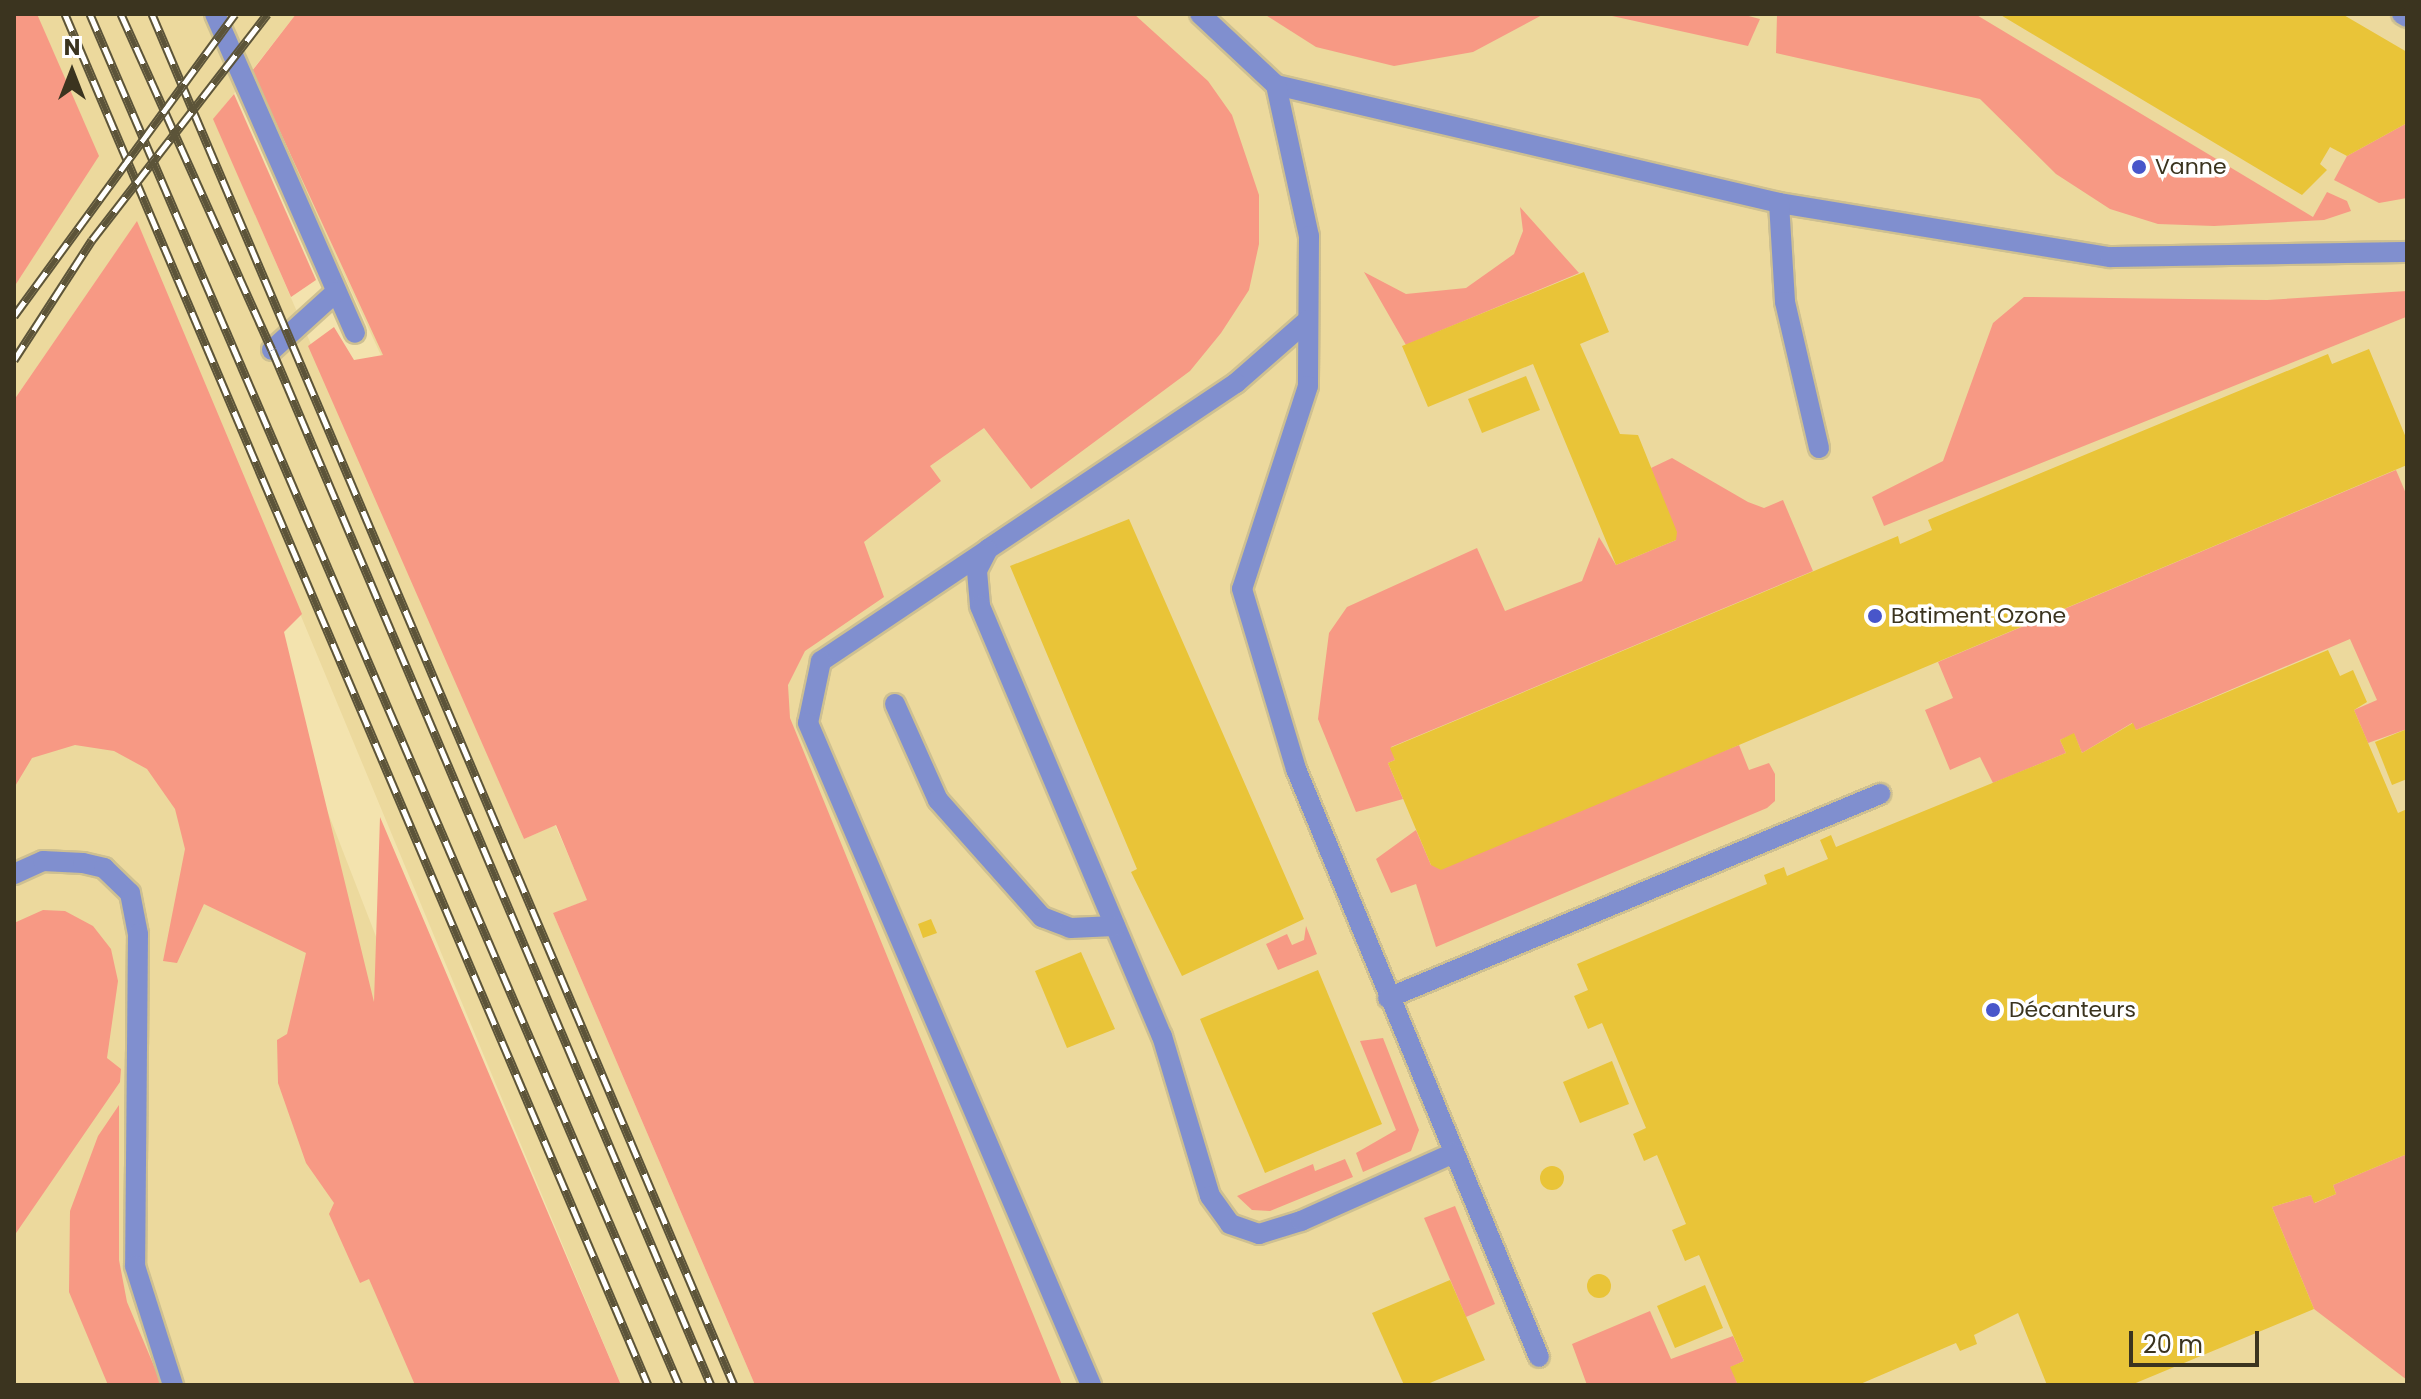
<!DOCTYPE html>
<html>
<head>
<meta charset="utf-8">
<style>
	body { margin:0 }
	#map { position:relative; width:2421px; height:1399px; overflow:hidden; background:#f3e3ae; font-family:Poppins,sans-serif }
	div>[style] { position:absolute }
	.built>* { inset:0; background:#ecd99d }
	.green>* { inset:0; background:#f79984 }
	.building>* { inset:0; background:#e9c438 }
	.round { border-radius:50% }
	.roads { filter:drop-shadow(2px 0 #cec091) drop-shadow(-2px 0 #cec091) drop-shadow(0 2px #cec091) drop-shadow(0 -2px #cec091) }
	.minor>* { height:20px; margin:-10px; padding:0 10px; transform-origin:10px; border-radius:10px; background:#808fcf }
	.rail>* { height:9px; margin-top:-4.5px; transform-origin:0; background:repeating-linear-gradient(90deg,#fff 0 18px,#5c5439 0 36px); box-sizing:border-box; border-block:2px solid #5c5439 }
	.dots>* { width:22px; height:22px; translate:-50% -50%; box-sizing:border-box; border:4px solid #fff; border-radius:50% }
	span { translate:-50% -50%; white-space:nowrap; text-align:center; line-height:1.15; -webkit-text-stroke:7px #fff; paint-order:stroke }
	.poi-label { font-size:22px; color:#3b341f }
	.left { translate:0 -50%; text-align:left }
	.frame { position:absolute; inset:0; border:16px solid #3b341f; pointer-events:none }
	.north { position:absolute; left:32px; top:32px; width:80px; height:80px; -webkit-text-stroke:6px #fff; paint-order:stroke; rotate:0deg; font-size:22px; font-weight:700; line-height:32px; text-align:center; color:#3b341f }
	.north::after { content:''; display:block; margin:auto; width:28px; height:36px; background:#3b341f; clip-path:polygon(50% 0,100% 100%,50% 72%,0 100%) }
	.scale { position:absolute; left:2129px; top:1331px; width:130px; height:36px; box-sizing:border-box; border:4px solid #3b341f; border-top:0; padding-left:10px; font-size:24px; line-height:28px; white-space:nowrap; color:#3b341f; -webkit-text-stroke:6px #fff; paint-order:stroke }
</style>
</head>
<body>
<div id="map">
	<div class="built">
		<i style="clip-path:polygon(14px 14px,296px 14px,214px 119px,524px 839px,555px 825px,588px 900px,553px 913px,755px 1385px,621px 1385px,137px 222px,14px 400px)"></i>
		<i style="clip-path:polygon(421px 14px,2407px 14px,2407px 1385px,859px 1385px,289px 157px)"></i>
		<i style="clip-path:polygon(119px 274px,550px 1385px,14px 1385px,14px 430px)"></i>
	</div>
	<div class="green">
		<i style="clip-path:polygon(14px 14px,37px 14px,99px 156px,14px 287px)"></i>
		<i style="clip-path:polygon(296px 14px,1134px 14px,1208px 81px,1232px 115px,1259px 195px,1259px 244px,1249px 290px,1221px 333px,1190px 371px,1031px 489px,984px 428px,930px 466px,941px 481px,864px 542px,884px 597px,805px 651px,788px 685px,790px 718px,1062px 1385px,755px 1385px,553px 913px,587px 900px,556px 825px,524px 839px,308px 346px,334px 327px,354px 360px,383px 355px,252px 71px)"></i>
		<i style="clip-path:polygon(1264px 14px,1544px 14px,1473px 52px,1394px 66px,1316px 47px)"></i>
		<i style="clip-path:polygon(1603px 14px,1741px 14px,1760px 19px,1748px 46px)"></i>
		<i style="clip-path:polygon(1777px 14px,1975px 14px,2313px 217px,2327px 192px,2347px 201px,2351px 211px,2324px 220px,2214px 226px,2158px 224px,2110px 209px,2056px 174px,1980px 99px,1776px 53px)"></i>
		<i style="clip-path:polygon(234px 94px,316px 280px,291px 297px,213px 119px)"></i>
		<i style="clip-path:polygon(2407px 123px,2407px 198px,2379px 203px,2334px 180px,2347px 156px)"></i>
		<i style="clip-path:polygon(1520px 207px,1579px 273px,1406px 345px,1364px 272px,1406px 294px,1466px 288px,1514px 254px,1523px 231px)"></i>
		<i style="clip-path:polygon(137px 221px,302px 614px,284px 632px,374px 1002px,380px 817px,621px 1385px,415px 1385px,369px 1279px,360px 1283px,329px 1214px,334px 1203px,306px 1163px,278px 1083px,277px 1040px,287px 1034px,306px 953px,204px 904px,177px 963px,163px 961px,185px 849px,175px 809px,147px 769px,114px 751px,75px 745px,32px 758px,14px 788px,14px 400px)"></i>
		<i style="clip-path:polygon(2407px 291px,2406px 317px,1884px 526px,1872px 497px,1943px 461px,1993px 323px,2024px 297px,2267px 300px)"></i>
		<i style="clip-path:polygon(1672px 458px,1748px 502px,1764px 508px,1783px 500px,1813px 571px,1391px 747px,1395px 760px,1388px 763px,1403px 799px,1356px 812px,1318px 719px,1329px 633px,1347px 607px,1477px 548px,1505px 611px,1582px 581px,1599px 537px,1616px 565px,1676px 540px,1651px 468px)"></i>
		<i style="clip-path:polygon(2396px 470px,2407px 496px,2407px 729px,2368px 743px,2354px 710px,2377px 700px,2350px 639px,2136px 730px,2132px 723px,2082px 753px,2074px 734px,2060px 740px,2066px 753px,1993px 783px,1980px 757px,1950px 770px,1925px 710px,1953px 698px,1938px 662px)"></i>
		<i style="clip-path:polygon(1739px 745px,1749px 770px,1769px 763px,1775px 774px,1775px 801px,1767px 808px,1436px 947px,1416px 884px,1391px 893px,1376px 859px,1416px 830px,1431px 865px)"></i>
		<i style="clip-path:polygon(43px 910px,65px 911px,93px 926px,111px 949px,118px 981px,107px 1058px,121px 1069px,120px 1082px,14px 1236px,14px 923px)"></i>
		<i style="clip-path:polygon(1306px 926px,1317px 954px,1278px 970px,1266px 944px,1287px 934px,1292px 945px,1304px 940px)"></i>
		<i style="clip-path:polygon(1383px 1038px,1419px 1130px,1411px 1151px,1363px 1172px,1356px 1153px,1396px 1130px,1360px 1041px)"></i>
		<i style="clip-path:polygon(119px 1105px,119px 1260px,127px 1302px,162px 1385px,108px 1385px,69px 1292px,70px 1211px,98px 1136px)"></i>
		<i style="clip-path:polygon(2407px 1154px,2407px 1380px,2314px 1309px,2272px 1207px,2311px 1195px,2315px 1203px,2336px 1194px,2333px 1185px)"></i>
		<i style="clip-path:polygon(1345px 1159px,1353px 1177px,1270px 1211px,1252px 1210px,1237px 1196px,1313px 1164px,1315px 1171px)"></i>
		<i style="clip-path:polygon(1455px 1206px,1495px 1304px,1466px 1317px,1424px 1218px)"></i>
		<i style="clip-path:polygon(1650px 1311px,1671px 1359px,1733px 1336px,1744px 1361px,1731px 1367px,1738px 1385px,1587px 1385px,1572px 1344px)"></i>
	</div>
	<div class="building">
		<i style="clip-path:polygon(1999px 14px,2342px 14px,2407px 52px,2407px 123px,2347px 156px,2330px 147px,2320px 164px,2327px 170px,2302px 195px)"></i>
		<i style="clip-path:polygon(1584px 272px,1609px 332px,1580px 344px,1620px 434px,1638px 435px,1677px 532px,1676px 540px,1616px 565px,1533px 364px,1428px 407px,1402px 346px)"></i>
		<i style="clip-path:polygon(2369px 349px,2407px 440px,2407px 465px,1441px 870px,1431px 865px,1388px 763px,1395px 760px,1390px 748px,1898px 536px,1900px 544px,1932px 530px,1928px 520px,2328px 354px,2332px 364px)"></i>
		<i style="clip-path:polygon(1526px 376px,1540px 410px,1482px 433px,1468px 399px)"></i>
		<i style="clip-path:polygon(1129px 519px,1304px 919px,1182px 976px,1131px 872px,1137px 869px,1010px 566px)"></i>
		<i style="clip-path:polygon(2328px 650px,2340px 676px,2353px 670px,2367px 702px,2354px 710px,2398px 813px,2407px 809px,2407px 1154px,2333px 1185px,2336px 1194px,2314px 1203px,2311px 1195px,2272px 1207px,2314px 1309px,2131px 1385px,2047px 1385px,2018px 1313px,1974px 1335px,1977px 1344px,1960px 1351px,1956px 1343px,1858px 1385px,1738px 1385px,1730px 1367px,1744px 1361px,1699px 1255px,1685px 1261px,1672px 1230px,1686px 1224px,1657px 1155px,1644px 1161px,1633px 1134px,1646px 1128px,1602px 1023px,1588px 1029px,1574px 996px,1588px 990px,1577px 964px,1767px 884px,1764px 875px,1784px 867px,1787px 876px,1828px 859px,1820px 840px,1831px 835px,1836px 847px,2066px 753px,2060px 740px,2074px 733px,2082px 753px,2133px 723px,2136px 730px)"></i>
		<i style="clip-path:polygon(2407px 729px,2407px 779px,2392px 785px,2375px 742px)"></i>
		<i style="clip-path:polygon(931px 919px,937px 933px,923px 938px,918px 924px)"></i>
		<i style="clip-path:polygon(1081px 952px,1115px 1029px,1067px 1048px,1035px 971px)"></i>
		<i style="clip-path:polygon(1318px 970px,1382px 1124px,1265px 1173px,1200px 1019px)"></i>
		<i style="clip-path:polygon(1612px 1061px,1629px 1104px,1580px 1123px,1563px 1082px)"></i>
		<i class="round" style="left:1540px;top:1166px;width:24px;height:24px"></i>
		<i class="round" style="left:1587px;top:1274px;width:24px;height:24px"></i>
		<i style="clip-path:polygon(1450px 1280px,1485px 1360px,1425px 1385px,1404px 1385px,1372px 1313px)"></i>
		<i style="clip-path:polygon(1705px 1285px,1723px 1328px,1675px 1348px,1657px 1306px)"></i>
	</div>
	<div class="roads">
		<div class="minor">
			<i style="left:215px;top:14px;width:348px;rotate:66.3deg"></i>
			<i style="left:1200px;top:14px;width:104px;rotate:43.1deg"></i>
			<i style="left:1276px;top:85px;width:517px;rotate:13.2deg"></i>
			<i style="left:1779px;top:203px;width:335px;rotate:9.3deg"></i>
			<i style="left:2110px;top:257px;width:297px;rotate:-1deg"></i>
			<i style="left:2402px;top:14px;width:6px;rotate:31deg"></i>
			<i style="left:1276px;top:85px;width:155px;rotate:77.7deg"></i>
			<i style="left:1309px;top:236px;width:150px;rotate:90.4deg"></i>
			<i style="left:1308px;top:386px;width:213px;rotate:108deg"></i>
			<i style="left:1242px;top:589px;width:188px;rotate:73.3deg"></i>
			<i style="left:1296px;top:769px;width:636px;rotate:67.55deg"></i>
			<i style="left:1779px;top:203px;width:99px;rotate:86.5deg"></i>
			<i style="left:1785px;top:302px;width:150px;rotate:76.9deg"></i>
			<i style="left:1308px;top:320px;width:96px;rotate:138.8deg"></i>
			<i style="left:1236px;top:383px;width:298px;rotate:146.2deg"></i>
			<i style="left:988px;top:549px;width:25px;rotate:117deg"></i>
			<i style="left:977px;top:571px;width:35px;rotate:85deg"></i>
			<i style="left:980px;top:606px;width:467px;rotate:67.1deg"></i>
			<i style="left:1162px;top:1036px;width:167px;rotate:73.3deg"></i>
			<i style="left:1210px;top:1196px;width:34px;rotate:54deg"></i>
			<i style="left:1230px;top:1224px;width:31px;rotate:19deg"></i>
			<i style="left:1259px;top:1234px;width:44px;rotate:-17.2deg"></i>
			<i style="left:1301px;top:1221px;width:167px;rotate:-24deg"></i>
			<i style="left:272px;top:350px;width:86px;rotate:-42.2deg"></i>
			<i style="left:987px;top:550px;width:200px;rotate:146.2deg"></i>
			<i style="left:821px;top:661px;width:63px;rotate:101.8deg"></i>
			<i style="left:808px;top:723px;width:720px;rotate:66.85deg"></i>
			<i style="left:895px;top:704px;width:105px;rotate:65.9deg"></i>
			<i style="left:938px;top:800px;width:157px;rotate:48.4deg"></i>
			<i style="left:1042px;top:917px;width:30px;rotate:21deg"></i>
			<i style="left:1070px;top:928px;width:45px;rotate:-2.5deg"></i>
			<i style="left:14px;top:874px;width:32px;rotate:-24deg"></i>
			<i style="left:43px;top:861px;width:40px;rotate:2.9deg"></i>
			<i style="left:83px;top:863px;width:22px;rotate:13deg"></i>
			<i style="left:104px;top:868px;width:36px;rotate:44deg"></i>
			<i style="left:130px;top:893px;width:42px;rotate:79deg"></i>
			<i style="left:138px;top:934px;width:332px;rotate:90.5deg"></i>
			<i style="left:135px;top:1266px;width:125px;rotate:72.3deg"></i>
			<i style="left:1388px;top:998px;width:533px;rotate:-22.52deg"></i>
		</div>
	</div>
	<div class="rail">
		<i style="left:65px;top:14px;width:1490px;rotate:66.96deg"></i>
		<i style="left:90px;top:14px;width:1492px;rotate:66.75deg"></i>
		<i style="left:121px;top:14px;width:368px;rotate:65.8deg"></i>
		<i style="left:272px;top:350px;width:1124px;rotate:67.02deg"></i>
		<i style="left:152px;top:14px;width:1489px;rotate:67deg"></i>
		<i style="left:14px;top:316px;width:374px;rotate:-53.8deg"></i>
		<i style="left:14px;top:360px;width:143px;rotate:-57deg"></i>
		<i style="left:92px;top:240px;width:286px;rotate:-52.2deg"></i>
	</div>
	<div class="dots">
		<i style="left:2139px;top:167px;background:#4856ca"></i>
		<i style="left:1875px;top:616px;background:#4856ca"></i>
		<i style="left:1993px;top:1010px;background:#4856ca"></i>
	</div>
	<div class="poi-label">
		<span class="left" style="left:2155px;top:167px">Vanne</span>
		<span class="left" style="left:1891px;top:616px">Batiment Ozone</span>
		<span class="left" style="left:2009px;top:1010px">Décanteurs</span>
	</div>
	<div class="frame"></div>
	<div class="north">N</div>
	<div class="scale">20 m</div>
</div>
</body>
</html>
